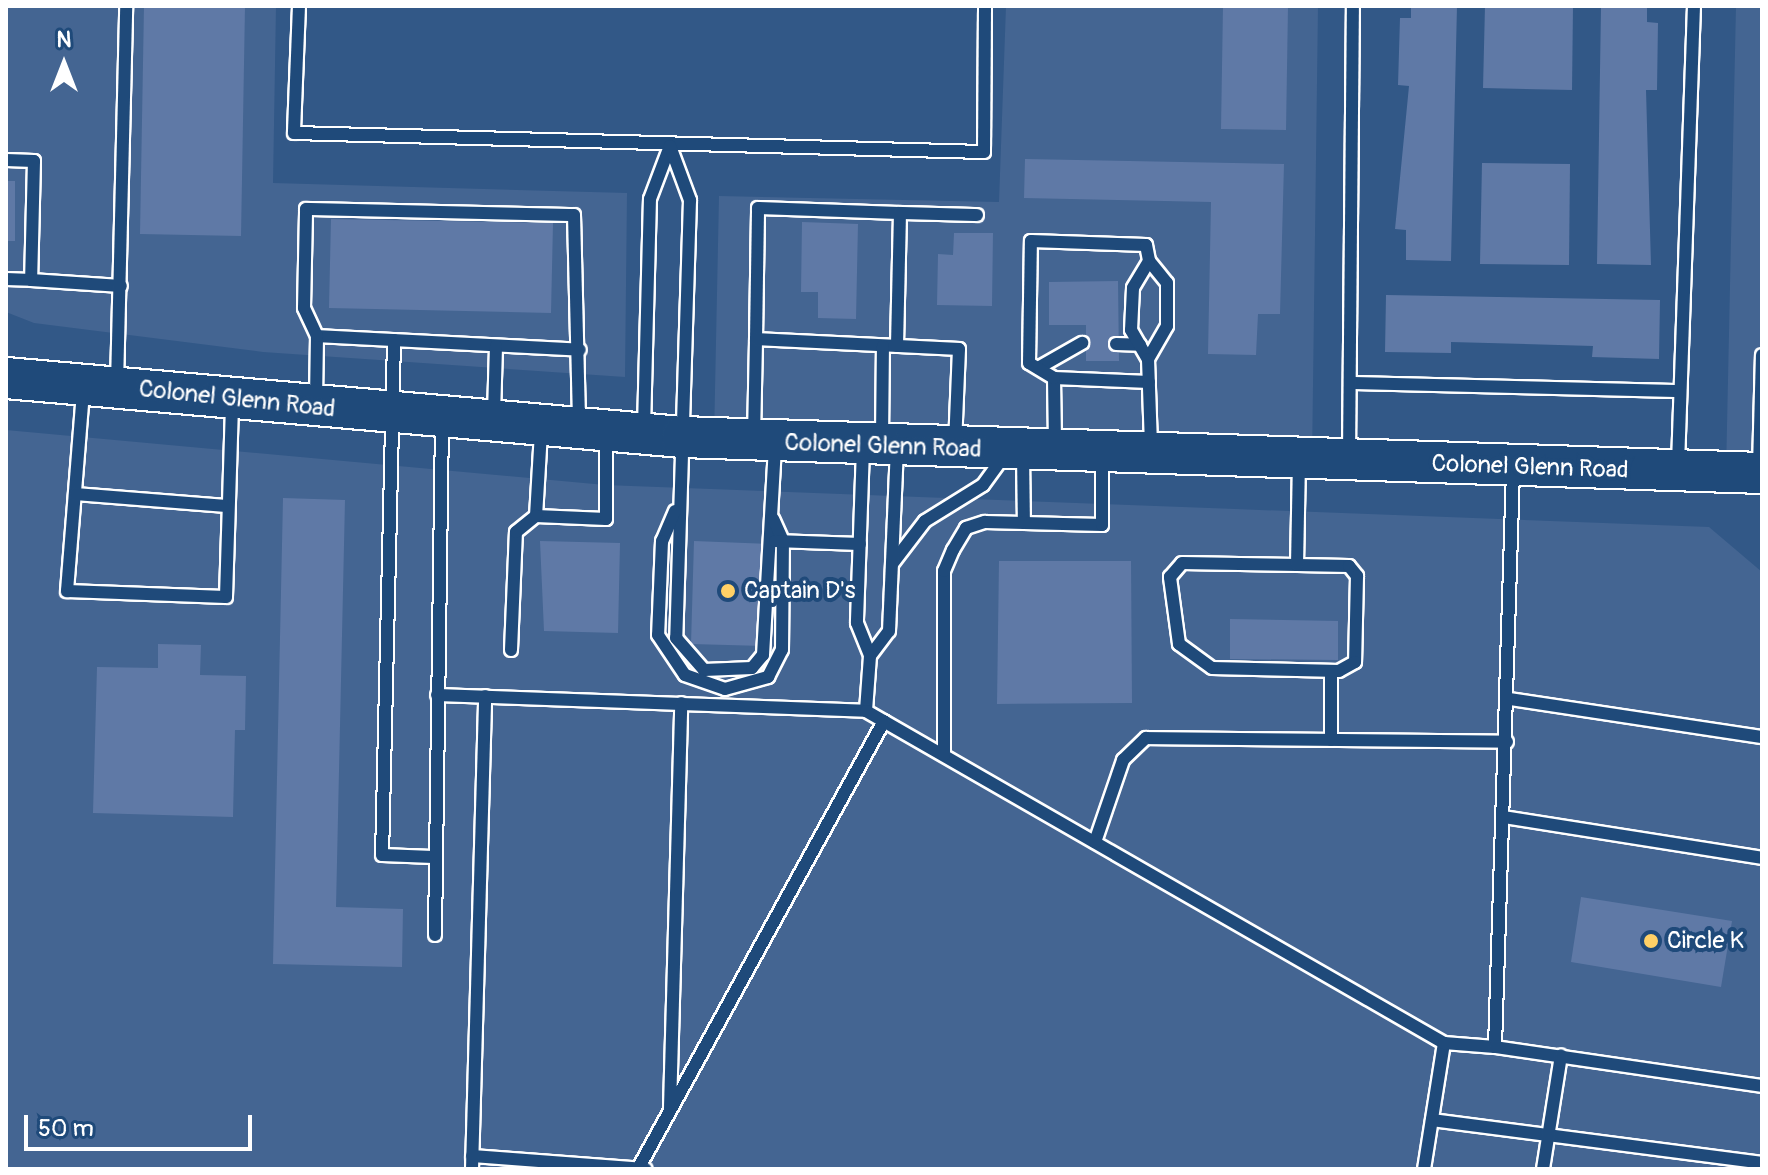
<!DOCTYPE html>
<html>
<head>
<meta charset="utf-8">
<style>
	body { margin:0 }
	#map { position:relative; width:1768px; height:1175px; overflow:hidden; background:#325887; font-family:Pangolin,sans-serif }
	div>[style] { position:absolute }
	.built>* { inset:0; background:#446592 }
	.building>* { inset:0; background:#5f79a6 }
	.roads { filter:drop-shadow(2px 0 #fff) drop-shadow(-2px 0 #fff) drop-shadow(0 2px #fff) drop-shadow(0 -2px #fff) }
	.lane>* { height:12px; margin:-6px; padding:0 6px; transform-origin:6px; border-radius:6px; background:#1f4a7a }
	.primary>* { height:40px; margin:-20px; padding:0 20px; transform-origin:20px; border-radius:20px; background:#1f4a7a }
	.dots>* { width:22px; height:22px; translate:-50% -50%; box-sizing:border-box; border:4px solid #1f4a7a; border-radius:50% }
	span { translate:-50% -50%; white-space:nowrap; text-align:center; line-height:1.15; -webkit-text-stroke:8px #1f4a7a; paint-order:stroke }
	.street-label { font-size:24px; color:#fff }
	.poi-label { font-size:24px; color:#fff }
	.left { translate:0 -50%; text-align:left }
	.frame { position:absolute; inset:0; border:8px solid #fff; pointer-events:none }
	.north { position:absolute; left:24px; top:24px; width:80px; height:80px; -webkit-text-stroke:6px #1f4a7a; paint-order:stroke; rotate:0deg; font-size:22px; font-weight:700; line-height:32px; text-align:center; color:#fff }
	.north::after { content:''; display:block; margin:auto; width:28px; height:36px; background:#fff; clip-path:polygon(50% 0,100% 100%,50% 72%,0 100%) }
	.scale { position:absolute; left:24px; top:1115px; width:228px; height:36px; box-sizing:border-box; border:4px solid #fff; border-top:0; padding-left:10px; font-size:24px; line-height:28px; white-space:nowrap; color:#fff; -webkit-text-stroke:6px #1f4a7a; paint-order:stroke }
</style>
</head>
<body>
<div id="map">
	<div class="built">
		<i style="clip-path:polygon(6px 6px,276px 6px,273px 183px,627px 193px,625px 377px,263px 352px,34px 323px,6px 312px)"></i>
		<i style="clip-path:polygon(1006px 6px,1318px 6px,1312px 461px,714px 439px,719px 196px,999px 202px)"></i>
		<i style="clip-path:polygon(1736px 6px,1762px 6px,1762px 473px,1726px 473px)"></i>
		<i style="clip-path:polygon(6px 430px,605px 485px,1709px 527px,1762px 572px,1762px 1169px,6px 1169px)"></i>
	</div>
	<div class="building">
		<i style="clip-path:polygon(144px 6px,245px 6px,241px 236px,140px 234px)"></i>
		<i style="clip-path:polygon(1223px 6px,1288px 6px,1286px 130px,1221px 129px)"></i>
		<i style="clip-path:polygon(1411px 6px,1457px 6px,1451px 261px,1406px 260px,1406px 230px,1395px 229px,1409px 86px,1398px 85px,1400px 18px,1411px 18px)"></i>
		<i style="clip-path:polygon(1485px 6px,1573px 6px,1572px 90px,1483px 88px)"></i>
		<i style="clip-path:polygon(1601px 6px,1647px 6px,1647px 22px,1658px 23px,1657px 90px,1646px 90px,1651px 265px,1597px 264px)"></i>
		<i style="clip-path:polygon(1025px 159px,1284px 164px,1280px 314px,1258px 314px,1256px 355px,1208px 354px,1211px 202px,1024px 198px)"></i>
		<i style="clip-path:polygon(1482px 163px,1570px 164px,1569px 265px,1480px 264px)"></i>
		<i style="clip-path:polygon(6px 181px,15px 181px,15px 241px,6px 241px)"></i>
		<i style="clip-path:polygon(331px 219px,553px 223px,551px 313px,329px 308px)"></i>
		<i style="clip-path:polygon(802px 222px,858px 224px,856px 319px,818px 318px,818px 292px,801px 292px)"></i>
		<i style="clip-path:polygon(954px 233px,993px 233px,992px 306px,937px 305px,938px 254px,953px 255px)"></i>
		<i style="clip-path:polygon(1118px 281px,1119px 361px,1086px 361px,1086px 325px,1049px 325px,1049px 282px)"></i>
		<i style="clip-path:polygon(1386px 295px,1660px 300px,1659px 359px,1592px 357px,1593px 346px,1451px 342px,1451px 353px,1385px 352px)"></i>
		<i style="clip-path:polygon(283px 498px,345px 500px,336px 907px,403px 909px,402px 967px,273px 964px)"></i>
		<i style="clip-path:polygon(540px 541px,620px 543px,618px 633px,544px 631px)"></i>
		<i style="clip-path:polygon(694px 541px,770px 544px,766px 646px,691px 644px)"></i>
		<i style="clip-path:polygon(999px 561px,1131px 561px,1132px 703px,997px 704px)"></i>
		<i style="clip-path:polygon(1230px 619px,1338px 621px,1338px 660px,1230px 659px)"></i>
		<i style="clip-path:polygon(158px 644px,201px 645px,200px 675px,246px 676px,245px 730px,235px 730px,233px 817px,93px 813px,97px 667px,158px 668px)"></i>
		<i style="clip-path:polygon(1581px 897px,1732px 921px,1721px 987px,1571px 962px)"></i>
	</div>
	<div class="roads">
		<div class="lane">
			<i style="left:299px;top:6px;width:127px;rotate:92.3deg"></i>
			<i style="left:294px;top:133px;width:690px;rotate:1.58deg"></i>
			<i style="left:984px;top:152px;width:146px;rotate:-89.6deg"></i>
			<i style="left:6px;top:160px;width:28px;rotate:2deg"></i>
			<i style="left:34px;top:161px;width:119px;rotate:91.4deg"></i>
			<i style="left:31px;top:280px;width:90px;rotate:3.8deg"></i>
			<i style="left:900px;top:213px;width:77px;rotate:1.5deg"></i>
			<i style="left:6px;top:279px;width:25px;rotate:2deg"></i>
			<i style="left:317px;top:336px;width:263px;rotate:3deg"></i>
			<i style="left:756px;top:339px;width:131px;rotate:-89.1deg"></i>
			<i style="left:758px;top:208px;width:142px;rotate:2deg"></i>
			<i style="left:900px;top:213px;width:133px;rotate:91.3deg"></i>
			<i style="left:394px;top:340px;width:515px;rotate:91.33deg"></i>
			<i style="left:382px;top:855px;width:51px;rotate:2.2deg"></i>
			<i style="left:1116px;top:344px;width:24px;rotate:2deg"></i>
			<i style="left:1148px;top:359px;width:38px;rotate:-60deg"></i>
			<i style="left:1167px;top:326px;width:43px;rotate:-90deg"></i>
			<i style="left:1167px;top:283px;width:28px;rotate:-129deg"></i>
			<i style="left:1038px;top:368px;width:51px;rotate:-29.6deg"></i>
			<i style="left:1054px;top:378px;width:95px;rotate:2.4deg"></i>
			<i style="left:1350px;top:383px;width:329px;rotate:1.4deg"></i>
			<i style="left:117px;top:384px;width:378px;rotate:-88.6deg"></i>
			<i style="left:83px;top:392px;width:200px;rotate:94.6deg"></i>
			<i style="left:67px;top:591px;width:159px;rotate:2.2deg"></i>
			<i style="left:226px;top:597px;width:195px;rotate:-88.2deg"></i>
			<i style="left:316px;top:400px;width:64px;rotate:-89.1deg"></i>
			<i style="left:317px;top:336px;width:31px;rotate:-115deg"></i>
			<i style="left:304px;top:308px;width:99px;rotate:-88.8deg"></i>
			<i style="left:306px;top:209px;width:268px;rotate:1.3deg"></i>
			<i style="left:574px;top:215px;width:208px;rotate:88.6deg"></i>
			<i style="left:494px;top:414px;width:68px;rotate:-88.3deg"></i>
			<i style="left:644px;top:427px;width:228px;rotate:-88.5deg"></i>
			<i style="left:650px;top:199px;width:57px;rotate:-69.3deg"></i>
			<i style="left:670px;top:146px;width:58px;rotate:69.7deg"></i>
			<i style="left:690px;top:200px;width:438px;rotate:91.8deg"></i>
			<i style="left:676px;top:638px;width:43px;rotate:48.8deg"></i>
			<i style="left:704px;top:670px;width:48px;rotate:-2.4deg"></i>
			<i style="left:752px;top:668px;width:17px;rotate:-50deg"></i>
			<i style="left:763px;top:655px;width:209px;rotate:-86.7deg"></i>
			<i style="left:541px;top:432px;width:84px;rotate:93.4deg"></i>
			<i style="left:536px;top:516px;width:70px;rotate:2.5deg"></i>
			<i style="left:606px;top:519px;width:83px;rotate:-90deg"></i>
			<i style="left:754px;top:436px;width:97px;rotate:-88.8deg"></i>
			<i style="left:756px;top:339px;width:203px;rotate:2.8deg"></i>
			<i style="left:959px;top:349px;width:94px;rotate:92.4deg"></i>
			<i style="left:882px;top:438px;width:92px;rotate:-89.4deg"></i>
			<i style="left:1055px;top:442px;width:64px;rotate:-90.9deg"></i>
			<i style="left:1054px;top:378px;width:29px;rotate:-149deg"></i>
			<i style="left:1029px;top:363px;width:122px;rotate:-89.1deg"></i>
			<i style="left:1031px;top:241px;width:115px;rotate:2deg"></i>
			<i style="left:1146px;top:245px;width:16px;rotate:79deg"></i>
			<i style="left:1149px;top:261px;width:31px;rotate:121deg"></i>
			<i style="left:1133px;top:288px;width:42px;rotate:92.7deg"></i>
			<i style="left:1131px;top:330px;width:34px;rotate:60deg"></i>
			<i style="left:1148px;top:359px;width:87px;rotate:88deg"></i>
			<i style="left:863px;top:448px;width:175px;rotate:92deg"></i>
			<i style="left:857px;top:623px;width:35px;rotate:68deg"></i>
			<i style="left:870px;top:656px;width:55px;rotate:94.2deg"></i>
			<i style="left:1023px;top:455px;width:68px;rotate:89.2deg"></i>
			<i style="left:1349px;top:455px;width:449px;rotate:-89.5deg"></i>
			<i style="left:1678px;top:464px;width:458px;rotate:-88deg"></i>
			<i style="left:1759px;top:468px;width:113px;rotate:-88.5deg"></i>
			<i style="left:75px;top:494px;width:152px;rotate:4.5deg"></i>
			<i style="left:675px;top:511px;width:33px;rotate:113deg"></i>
			<i style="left:662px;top:541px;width:94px;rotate:92.4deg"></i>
			<i style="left:658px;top:635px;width:48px;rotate:56deg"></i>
			<i style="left:685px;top:675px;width:42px;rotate:19.3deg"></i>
			<i style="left:725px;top:689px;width:45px;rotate:-15.6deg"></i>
			<i style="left:768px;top:677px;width:30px;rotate:-63deg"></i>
			<i style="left:782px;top:650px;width:109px;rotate:-89.5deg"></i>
			<i style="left:783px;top:541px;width:24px;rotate:-114deg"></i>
			<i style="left:775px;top:541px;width:85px;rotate:2deg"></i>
			<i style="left:892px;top:564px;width:54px;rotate:-52.5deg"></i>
			<i style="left:925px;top:521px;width:68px;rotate:-31.8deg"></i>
			<i style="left:983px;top:485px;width:37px;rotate:-54deg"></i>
			<i style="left:1297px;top:565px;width:52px;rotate:1.1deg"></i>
			<i style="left:1349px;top:566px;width:13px;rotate:51deg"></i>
			<i style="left:1357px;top:576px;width:86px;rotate:91.3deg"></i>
			<i style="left:1355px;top:662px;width:18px;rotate:151deg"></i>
			<i style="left:1339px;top:671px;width:127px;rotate:-178.6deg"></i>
			<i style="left:1212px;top:668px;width:41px;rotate:-144deg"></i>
			<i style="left:1179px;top:644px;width:68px;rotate:-97.7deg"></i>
			<i style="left:1170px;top:577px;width:18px;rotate:-49deg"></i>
			<i style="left:1182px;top:563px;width:115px;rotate:1deg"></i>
			<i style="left:1297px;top:565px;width:101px;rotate:-88.9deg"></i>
			<i style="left:511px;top:650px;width:118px;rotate:-87.6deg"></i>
			<i style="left:516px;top:532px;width:26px;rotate:-39deg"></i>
			<i style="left:870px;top:656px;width:31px;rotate:-53deg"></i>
			<i style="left:889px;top:631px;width:181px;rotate:-87.5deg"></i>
			<i style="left:437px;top:695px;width:429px;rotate:2.1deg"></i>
			<i style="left:866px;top:711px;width:667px;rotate:29.87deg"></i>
			<i style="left:1444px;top:1043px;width:128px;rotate:99deg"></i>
			<i style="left:1510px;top:699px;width:255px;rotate:8.6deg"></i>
			<i style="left:1331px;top:740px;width:69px;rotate:-90deg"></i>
			<i style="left:944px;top:755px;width:184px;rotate:-90deg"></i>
			<i style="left:944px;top:571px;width:23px;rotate:-67deg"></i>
			<i style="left:953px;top:550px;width:26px;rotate:-59deg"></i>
			<i style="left:966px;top:528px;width:20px;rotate:-18deg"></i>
			<i style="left:985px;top:522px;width:117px;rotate:1.5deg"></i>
			<i style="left:1102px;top:525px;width:67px;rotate:-90deg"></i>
			<i style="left:1504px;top:817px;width:261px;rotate:9deg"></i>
			<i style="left:1095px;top:842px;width:87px;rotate:-71.1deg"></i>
			<i style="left:1123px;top:760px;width:32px;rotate:-44deg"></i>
			<i style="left:1146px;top:738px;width:361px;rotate:0.6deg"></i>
			<i style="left:435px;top:935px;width:513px;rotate:-89.22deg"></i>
			<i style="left:1444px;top:1043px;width:51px;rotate:4.5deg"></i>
			<i style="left:1495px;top:1047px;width:577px;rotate:-88.21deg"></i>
			<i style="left:1495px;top:1047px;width:270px;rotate:8.3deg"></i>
			<i style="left:670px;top:1108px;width:405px;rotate:-88.4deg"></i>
			<i style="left:1432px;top:1120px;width:333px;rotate:7.4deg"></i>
			<i style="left:472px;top:1156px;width:174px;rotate:4.3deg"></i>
			<i style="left:472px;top:1169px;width:473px;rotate:-88.4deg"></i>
			<i style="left:638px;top:1169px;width:511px;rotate:-61.23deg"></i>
			<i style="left:1543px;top:1169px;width:115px;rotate:-81deg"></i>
		</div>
		<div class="primary">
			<i style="left:6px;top:378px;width:679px;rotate:4.99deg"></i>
			<i style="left:682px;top:437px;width:1081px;rotate:1.91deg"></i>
		</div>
	</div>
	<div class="dots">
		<i style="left:728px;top:591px;background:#ffd166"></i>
		<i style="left:1651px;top:941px;background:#ffd166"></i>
	</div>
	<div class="street-label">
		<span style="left:237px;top:399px;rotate:6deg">Colonel Glenn Road</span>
		<span style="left:883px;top:446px;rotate:2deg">Colonel Glenn Road</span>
		<span style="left:1530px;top:467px;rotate:2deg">Colonel Glenn Road</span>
	</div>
	<div class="poi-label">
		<span class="left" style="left:744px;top:591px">Captain D's</span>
		<span class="left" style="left:1667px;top:941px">Circle K</span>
	</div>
	<div class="frame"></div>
	<div class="north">N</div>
	<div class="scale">50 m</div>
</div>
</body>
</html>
